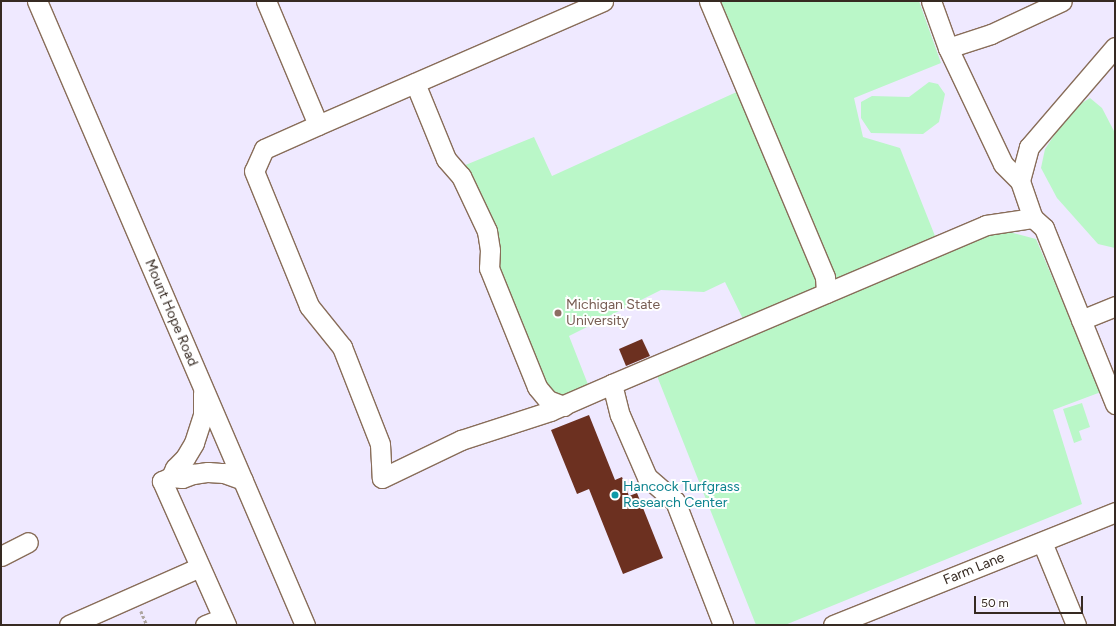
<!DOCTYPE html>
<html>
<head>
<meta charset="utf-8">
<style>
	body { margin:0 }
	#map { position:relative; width:1116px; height:626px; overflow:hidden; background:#fcf6f1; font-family:Figtree,sans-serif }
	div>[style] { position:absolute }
	.education>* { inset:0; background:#efe9ff }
	.green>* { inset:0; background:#baf7c8 }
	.building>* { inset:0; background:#6c3020 }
	.path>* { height:2.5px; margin-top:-1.25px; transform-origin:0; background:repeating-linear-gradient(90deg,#ada59f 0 3px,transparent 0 5px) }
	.roads { filter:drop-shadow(1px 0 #886d59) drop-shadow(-1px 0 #886d59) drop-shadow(0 1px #886d59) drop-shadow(0 -1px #886d59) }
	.minor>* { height:19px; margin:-9.5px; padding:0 9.5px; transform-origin:9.5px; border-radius:9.5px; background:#fff }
	.dots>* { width:11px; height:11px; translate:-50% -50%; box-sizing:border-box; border:2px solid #fff; border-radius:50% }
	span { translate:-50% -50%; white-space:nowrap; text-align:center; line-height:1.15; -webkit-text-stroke:4px #fff; paint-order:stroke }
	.education-label { font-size:14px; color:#785e54 }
	.left { translate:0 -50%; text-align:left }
	.street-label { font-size:14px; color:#362a22 }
	.culture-label { font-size:14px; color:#0d838f }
	.frame { position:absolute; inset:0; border:2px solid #362a22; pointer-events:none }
	.scale { position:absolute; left:974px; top:596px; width:109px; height:18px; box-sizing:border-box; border:2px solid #362a22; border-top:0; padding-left:5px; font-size:12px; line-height:14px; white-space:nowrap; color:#362a22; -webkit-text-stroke:3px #fff; paint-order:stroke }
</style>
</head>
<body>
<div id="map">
	<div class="education">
		<i style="clip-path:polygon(1px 1px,1115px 1px,1115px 625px,1px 625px)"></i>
	</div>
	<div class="green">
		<i style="clip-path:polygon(713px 1px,919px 1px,941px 63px,854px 98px,863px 137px,900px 148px,937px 241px,831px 287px)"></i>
		<i style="clip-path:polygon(929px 82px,938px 84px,945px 94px,939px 122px,923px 134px,871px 133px,861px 118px,861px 102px,872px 96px,909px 97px)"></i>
		<i style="clip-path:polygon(741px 90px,823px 290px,745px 323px,725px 282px,704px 292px,661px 290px,569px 336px,589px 387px,560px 401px,548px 394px,494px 269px,463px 166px,534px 137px,552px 176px)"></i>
		<i style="clip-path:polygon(1090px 98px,1102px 108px,1115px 133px,1115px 248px,1098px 244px,1057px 198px,1041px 168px,1045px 149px,1072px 109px)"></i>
		<i style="clip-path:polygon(998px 229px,1036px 239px,1101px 392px,1053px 410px,1082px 504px,785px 625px,756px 625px,657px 376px)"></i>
		<i style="clip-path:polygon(1082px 403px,1090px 427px,1079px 431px,1082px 440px,1074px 443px,1063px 409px)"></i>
	</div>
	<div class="building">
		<i style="clip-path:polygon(642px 339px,650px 356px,626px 366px,619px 349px)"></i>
		<i style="clip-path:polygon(589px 415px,615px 480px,622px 477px,629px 496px,637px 493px,663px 558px,623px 574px,589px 489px,577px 494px,551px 430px)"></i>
	</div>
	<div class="path">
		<i style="left:141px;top:611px;width:15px;rotate:67deg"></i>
	</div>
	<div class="roads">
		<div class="minor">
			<i style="left:37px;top:1px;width:679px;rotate:66.76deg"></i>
			<i style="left:266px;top:1px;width:134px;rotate:67.2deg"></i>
			<i style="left:318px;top:125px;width:311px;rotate:-23.5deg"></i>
			<i style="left:709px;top:1px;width:299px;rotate:67.2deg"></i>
			<i style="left:825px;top:277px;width:16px;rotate:86deg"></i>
			<i style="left:931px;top:1px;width:50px;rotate:70.1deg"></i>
			<i style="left:948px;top:48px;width:128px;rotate:64.6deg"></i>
			<i style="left:1003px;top:164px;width:24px;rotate:45deg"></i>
			<i style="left:1115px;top:47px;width:132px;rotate:130.7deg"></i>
			<i style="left:1029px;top:147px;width:35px;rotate:105deg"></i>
			<i style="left:1020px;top:181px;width:39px;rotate:71deg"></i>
			<i style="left:1033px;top:218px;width:15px;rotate:42deg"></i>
			<i style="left:1044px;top:228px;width:190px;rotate:68deg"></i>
			<i style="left:948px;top:48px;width:45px;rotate:-18deg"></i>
			<i style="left:991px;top:34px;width:78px;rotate:-24.9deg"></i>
			<i style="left:415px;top:83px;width:82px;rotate:67.8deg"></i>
			<i style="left:446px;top:159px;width:23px;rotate:49deg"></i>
			<i style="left:461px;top:176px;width:61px;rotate:64.7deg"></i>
			<i style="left:487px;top:231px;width:19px;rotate:81deg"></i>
			<i style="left:490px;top:250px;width:18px;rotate:93deg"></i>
			<i style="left:489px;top:268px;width:128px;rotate:68deg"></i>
			<i style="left:537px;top:387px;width:17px;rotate:50deg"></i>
			<i style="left:548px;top:400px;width:17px;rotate:21deg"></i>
			<i style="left:318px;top:125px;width:59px;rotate:156deg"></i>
			<i style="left:264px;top:149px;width:24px;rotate:114deg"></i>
			<i style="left:254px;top:171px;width:146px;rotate:67.8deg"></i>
			<i style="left:309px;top:306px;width:53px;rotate:51.2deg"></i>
			<i style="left:342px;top:347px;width:104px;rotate:68.6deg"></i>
			<i style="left:380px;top:444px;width:34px;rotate:87deg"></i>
			<i style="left:382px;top:478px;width:88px;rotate:-25.7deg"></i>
			<i style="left:461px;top:440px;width:94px;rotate:-18deg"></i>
			<i style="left:550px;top:411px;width:68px;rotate:-23.5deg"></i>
			<i style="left:612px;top:384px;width:32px;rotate:76deg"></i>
			<i style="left:620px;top:415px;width:68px;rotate:66.5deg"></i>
			<i style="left:647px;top:477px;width:37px;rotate:41deg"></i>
			<i style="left:675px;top:501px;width:133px;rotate:68.8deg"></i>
			<i style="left:1081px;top:320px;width:37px;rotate:-22deg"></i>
			<i style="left:612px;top:384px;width:406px;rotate:-23deg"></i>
			<i style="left:986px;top:225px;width:48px;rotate:-8.5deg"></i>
			<i style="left:203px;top:393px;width:22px;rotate:90deg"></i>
			<i style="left:203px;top:415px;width:29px;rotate:108deg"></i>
			<i style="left:194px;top:443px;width:17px;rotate:121deg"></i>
			<i style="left:185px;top:458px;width:14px;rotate:135deg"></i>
			<i style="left:175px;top:468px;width:10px;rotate:114deg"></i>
			<i style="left:171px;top:477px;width:11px;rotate:5deg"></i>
			<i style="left:182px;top:478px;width:12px;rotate:-20deg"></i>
			<i style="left:193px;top:474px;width:15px;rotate:-8deg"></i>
			<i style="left:208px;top:472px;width:16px;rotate:4deg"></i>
			<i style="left:224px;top:473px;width:20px;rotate:20deg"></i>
			<i style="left:171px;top:477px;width:10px;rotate:156deg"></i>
			<i style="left:162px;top:481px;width:158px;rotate:66deg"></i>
			<i style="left:1042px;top:542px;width:90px;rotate:67.7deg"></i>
			<i style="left:1px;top:556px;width:30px;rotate:-27deg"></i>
			<i style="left:69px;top:625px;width:143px;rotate:-23.9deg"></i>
			<i style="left:205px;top:625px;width:19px;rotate:-21deg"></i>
			<i style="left:833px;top:625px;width:304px;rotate:-21.8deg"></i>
		</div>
	</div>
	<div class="dots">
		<i style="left:558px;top:313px;background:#8d6e63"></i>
		<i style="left:615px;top:495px;background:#0f9aa8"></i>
	</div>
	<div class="education-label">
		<span class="left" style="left:566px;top:313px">Michigan State<br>University</span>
	</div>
	<div class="street-label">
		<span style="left:171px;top:313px;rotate:67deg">Mount Hope Road</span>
		<span style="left:974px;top:569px;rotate:-22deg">Farm Lane</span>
	</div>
	<div class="culture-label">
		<span class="left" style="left:623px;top:495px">Hancock Turfgrass<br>Research Center</span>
	</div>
	<div class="frame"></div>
	<div class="scale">50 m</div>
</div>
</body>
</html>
